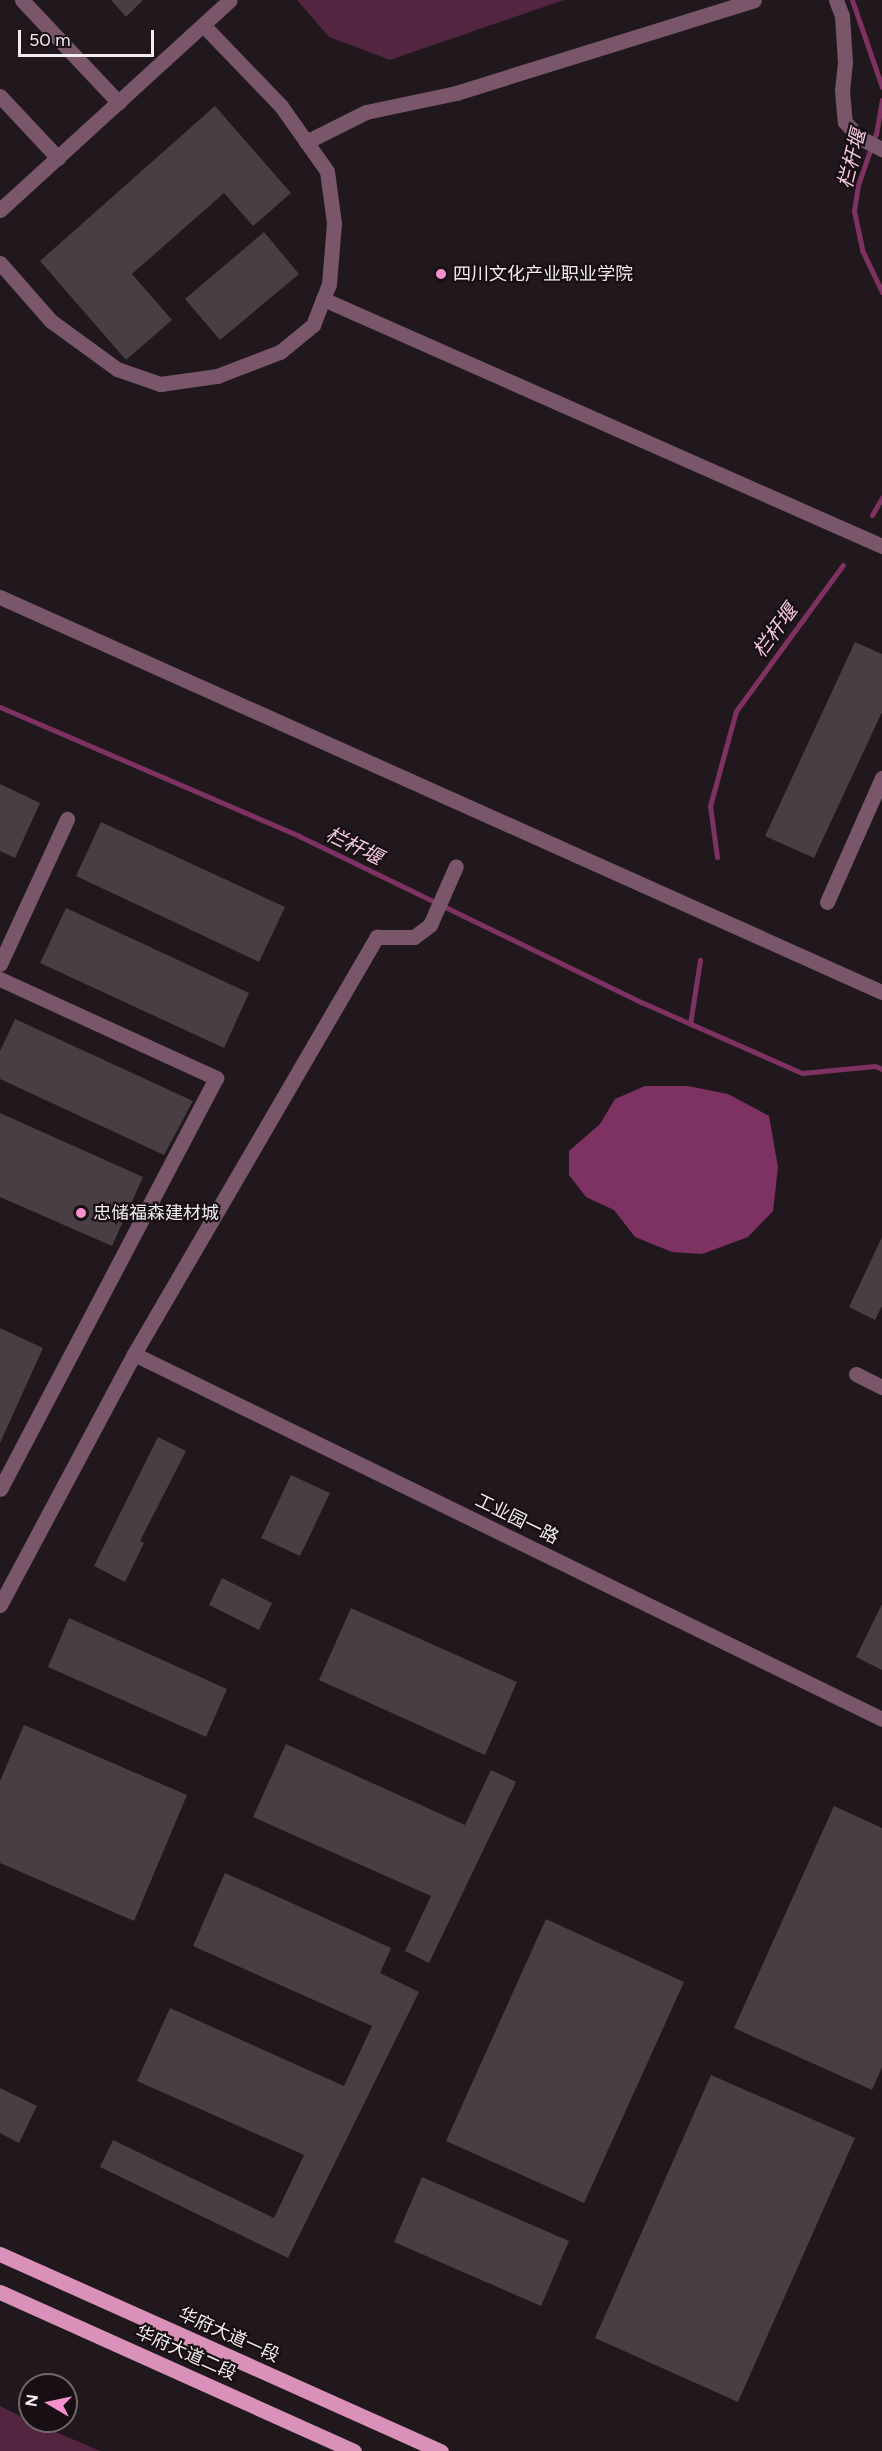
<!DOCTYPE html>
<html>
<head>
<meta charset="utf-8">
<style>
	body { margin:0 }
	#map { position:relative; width:882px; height:2451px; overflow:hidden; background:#20181d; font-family:Figtree,"Noto Sans SC",sans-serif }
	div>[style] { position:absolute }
	.green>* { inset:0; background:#532541 }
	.water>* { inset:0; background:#7e3262 }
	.stream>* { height:5px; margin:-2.5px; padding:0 2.5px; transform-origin:2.5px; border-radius:2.5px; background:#7e3262 }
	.building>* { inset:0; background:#483f44 }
	.minor>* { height:15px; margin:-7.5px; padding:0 7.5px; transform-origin:7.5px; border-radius:7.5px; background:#79566a }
	.major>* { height:15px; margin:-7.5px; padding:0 7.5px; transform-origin:7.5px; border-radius:7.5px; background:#d991ba }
	.dots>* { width:16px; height:16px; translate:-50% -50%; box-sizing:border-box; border:3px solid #170f13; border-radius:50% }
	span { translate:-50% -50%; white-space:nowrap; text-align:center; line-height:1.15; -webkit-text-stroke:4.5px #170f13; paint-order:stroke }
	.poi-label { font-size:18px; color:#f3edf0 }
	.left { translate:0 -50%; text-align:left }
	.street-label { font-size:18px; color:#f3edf0 }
	.water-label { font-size:20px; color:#f5c8e1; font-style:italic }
	.north { position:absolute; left:18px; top:2373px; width:60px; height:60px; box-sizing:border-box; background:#170f13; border:2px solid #6f686b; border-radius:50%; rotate:279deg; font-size:16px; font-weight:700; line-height:24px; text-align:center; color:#f3edf0 }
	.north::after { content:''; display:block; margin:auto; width:21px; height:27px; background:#f790cd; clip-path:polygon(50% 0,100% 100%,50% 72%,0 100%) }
	.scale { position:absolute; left:18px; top:30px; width:136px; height:27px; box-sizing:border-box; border:3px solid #f3edf0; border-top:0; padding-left:8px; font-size:18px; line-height:21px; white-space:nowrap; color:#f3edf0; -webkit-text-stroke:4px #170f13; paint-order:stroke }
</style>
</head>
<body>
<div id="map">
	<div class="green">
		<i style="clip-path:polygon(297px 0,564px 0,390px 60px,329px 37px)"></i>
		<i style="clip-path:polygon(0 2406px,30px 2421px,100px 2451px,0 2451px)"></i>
	</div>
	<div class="water">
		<i style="clip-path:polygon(645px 1086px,688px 1086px,728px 1094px,769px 1116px,778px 1167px,773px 1211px,748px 1237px,702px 1254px,672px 1252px,635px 1237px,614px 1210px,586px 1197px,569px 1175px,569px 1151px,600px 1124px,615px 1099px)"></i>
	</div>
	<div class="stream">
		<i style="left:852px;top:0;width:92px;rotate:71deg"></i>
		<i style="left:882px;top:100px;width:34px;rotate:100deg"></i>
		<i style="left:876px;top:133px;width:55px;rotate:109.1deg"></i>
		<i style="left:858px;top:185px;width:26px;rotate:99deg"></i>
		<i style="left:854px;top:211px;width:40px;rotate:78deg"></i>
		<i style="left:862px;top:250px;width:47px;rotate:64.5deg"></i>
		<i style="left:872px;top:515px;width:20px;rotate:-60deg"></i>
		<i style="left:0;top:707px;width:326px;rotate:23.3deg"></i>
		<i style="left:299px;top:836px;width:380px;rotate:25.9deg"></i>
		<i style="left:641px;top:1002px;width:176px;rotate:23.8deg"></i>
		<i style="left:802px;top:1073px;width:73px;rotate:-5.5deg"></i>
		<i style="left:875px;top:1066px;width:8px;rotate:23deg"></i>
		<i style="left:717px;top:857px;width:51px;rotate:-97.8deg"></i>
		<i style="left:710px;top:806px;width:98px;rotate:-74.7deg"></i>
		<i style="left:736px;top:711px;width:181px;rotate:-53.8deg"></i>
		<i style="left:690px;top:1024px;width:65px;rotate:-81.1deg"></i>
	</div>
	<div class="building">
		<i style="clip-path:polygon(111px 0,143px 0,126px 17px)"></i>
		<i style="clip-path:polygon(215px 106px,291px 193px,253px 226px,224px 193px,132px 274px,172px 320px,126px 360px,40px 261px)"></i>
		<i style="clip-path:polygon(264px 232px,299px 274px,220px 340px,185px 299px)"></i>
		<i style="clip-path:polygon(855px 642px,882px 654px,882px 712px,814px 858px,765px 836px)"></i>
		<i style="clip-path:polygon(0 784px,40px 803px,15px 858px,0 851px)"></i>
		<i style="clip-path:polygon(101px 822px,285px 907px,259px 962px,76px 876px)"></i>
		<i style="clip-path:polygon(66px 908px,249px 993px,224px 1048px,40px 963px)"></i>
		<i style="clip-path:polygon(15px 1019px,193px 1101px,164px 1155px,0 1079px,0 1051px)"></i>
		<i style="clip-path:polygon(0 1113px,143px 1177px,112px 1246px,0 1197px)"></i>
		<i style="clip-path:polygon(882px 1237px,882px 1306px,875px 1320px,849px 1307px)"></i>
		<i style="clip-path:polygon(0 1328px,43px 1348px,0 1443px)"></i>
		<i style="clip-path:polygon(158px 1437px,186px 1451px,140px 1541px,144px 1543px,125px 1582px,94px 1566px)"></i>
		<i style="clip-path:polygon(291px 1475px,330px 1493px,300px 1556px,261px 1538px)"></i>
		<i style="clip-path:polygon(222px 1578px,272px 1603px,259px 1630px,209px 1605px)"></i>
		<i style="clip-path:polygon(882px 1604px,882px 1670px,856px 1657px)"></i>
		<i style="clip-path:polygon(351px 1608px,517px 1682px,485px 1755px,319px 1680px)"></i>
		<i style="clip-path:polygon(69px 1618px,227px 1689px,206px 1737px,48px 1667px)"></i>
		<i style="clip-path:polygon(24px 1725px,187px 1795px,134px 1921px,0 1863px,0 1781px)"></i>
		<i style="clip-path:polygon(286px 1744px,465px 1825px,491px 1770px,516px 1782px,429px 1963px,405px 1951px,431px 1896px,253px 1817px)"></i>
		<i style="clip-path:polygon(834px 1806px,882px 1828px,882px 2067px,872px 2090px,734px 2028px)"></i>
		<i style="clip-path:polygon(225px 1873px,391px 1948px,380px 1973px,419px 1992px,288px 2258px,100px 2167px,113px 2140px,274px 2218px,304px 2155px,137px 2081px,170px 2008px,344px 2086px,372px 2026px,193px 1946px)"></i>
		<i style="clip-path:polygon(546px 1919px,684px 1982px,584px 2203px,446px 2141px)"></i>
		<i style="clip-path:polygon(711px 2075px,855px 2138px,738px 2402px,595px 2338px)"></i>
		<i style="clip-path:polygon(0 2088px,37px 2106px,19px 2143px,0 2133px)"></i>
		<i style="clip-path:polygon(422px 2177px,569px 2241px,541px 2306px,394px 2242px)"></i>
	</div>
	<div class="minor">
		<i style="left:22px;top:0;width:141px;rotate:46.7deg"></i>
		<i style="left:836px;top:0;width:17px;rotate:69deg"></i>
		<i style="left:842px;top:16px;width:46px;rotate:86.3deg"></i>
		<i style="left:845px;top:62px;width:28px;rotate:96deg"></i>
		<i style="left:842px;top:90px;width:32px;rotate:85deg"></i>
		<i style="left:845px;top:122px;width:22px;rotate:47deg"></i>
		<i style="left:860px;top:138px;width:25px;rotate:27deg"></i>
		<i style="left:0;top:96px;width:85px;rotate:46.9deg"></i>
		<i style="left:306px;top:142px;width:67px;rotate:-26.6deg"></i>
		<i style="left:366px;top:112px;width:92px;rotate:-11.9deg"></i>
		<i style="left:456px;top:93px;width:312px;rotate:-17.3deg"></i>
		<i style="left:0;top:210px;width:311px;rotate:-42.4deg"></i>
		<i style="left:0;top:263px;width:77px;rotate:48.7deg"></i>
		<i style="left:51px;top:321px;width:82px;rotate:36deg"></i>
		<i style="left:117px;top:369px;width:46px;rotate:19.2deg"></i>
		<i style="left:160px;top:384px;width:58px;rotate:-8deg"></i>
		<i style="left:217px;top:376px;width:67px;rotate:-20.9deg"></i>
		<i style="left:280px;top:352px;width:43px;rotate:-39.3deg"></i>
		<i style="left:313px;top:325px;width:44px;rotate:-68.7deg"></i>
		<i style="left:329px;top:284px;width:61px;rotate:-85.3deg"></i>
		<i style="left:334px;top:223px;width:52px;rotate:-97.7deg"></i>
		<i style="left:327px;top:171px;width:80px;rotate:-125.3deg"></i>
		<i style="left:281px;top:106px;width:111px;rotate:-133.9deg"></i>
		<i style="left:323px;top:299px;width:611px;rotate:23.84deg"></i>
		<i style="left:0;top:597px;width:966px;rotate:24.13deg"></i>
		<i style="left:827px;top:902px;width:136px;rotate:-66.1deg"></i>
		<i style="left:0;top:964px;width:160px;rotate:-65.2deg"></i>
		<i style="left:0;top:979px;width:238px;rotate:24.6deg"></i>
		<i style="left:216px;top:1078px;width:464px;rotate:117.7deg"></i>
		<i style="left:134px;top:1354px;width:832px;rotate:26.01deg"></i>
		<i style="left:856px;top:1374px;width:29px;rotate:27deg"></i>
		<i style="left:0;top:1605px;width:285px;rotate:-61.9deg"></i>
		<i style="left:134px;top:1354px;width:483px;rotate:-59.8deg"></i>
		<i style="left:377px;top:937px;width:37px"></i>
		<i style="left:414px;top:937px;width:20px;rotate:-37deg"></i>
		<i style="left:430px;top:925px;width:64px;rotate:-66.2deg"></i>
	</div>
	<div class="major">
		<i style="left:0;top:2254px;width:483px;rotate:24.1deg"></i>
		<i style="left:0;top:2292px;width:388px;rotate:24.2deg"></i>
	</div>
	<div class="dots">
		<i style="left:441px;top:274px;background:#f790cd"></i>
		<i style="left:81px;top:1213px;background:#f790cd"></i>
	</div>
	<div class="poi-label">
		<span class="left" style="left:453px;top:274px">四川文化产业职业学院</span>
		<span class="left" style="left:93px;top:1213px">忠储福森建材城</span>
	</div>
	<div class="street-label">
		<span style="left:517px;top:1519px;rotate:26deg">工业园一路</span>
		<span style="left:229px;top:2335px;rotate:24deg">华府大道一段</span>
		<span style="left:186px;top:2353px;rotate:24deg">华府大道二段</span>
	</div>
	<div class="water-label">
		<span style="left:852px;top:159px;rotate:-76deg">栏杆堰</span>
		<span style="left:775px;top:631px;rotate:-54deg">栏杆堰</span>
		<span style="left:354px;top:846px;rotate:26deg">栏杆堰</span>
	</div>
	<div class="north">N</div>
	<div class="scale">50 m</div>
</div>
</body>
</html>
